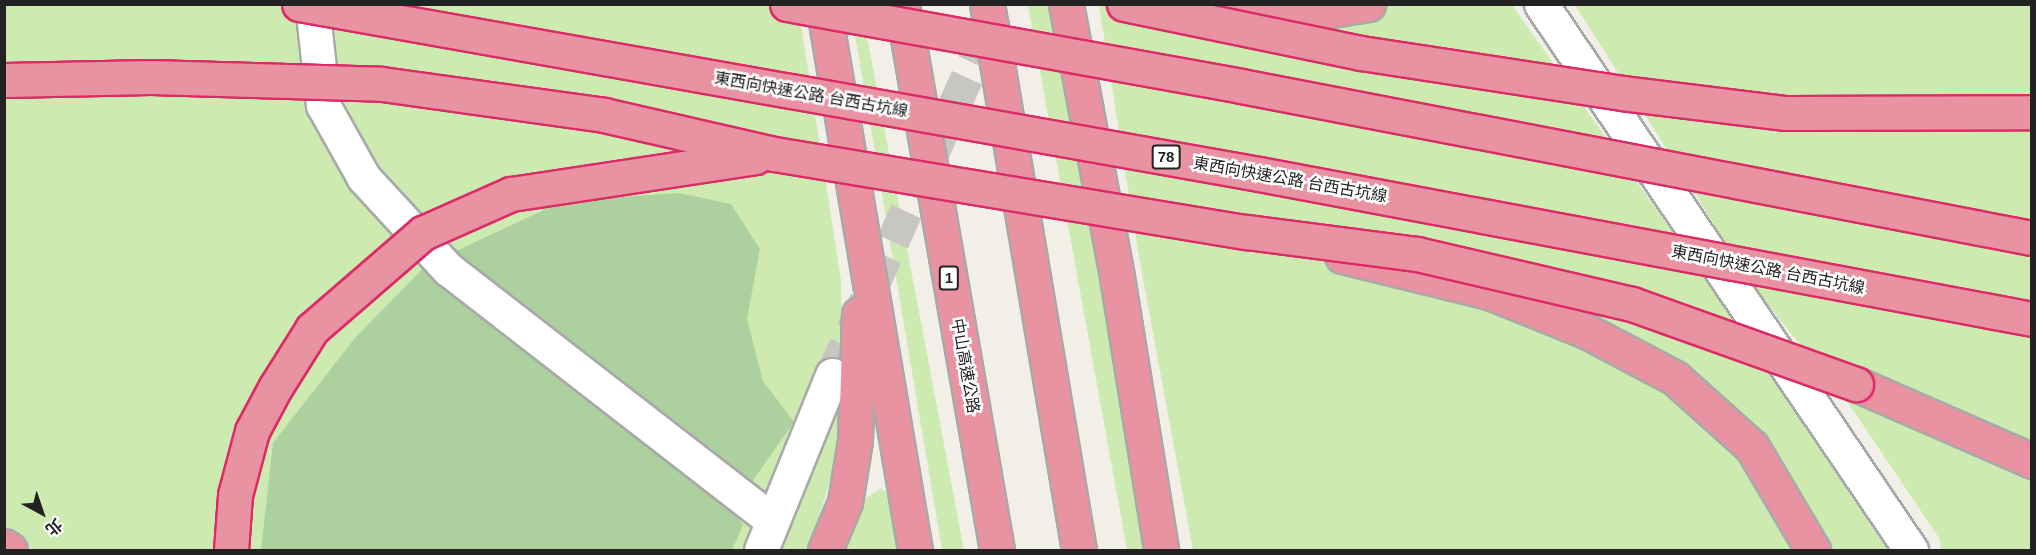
<!DOCTYPE html>
<html>
<head>
<meta charset="utf-8">
<style>
	body { margin:0 }
	#map { position:relative; width:2036px; height:555px; overflow:hidden; background:#f2efe9; font-family:Arial,"Noto Sans TC",sans-serif }
	div>[style] { position:absolute }
	.grass>* { inset:0; background:#cdebb0 }
	.forest>* { inset:0; background:#add19e }
	.minor-tunnel>* { height:33px; margin-top:-16.5px; transform-origin:0; background:repeating-linear-gradient(90deg,#c8c6c1 0 33px,transparent 0 49px) }
	.roads { filter:drop-shadow(2px 0 #a9a9a9) drop-shadow(-2px 0 #a9a9a9) drop-shadow(0 2px #a9a9a9) drop-shadow(0 -2px #a9a9a9) }
	.minor>* { height:33px; margin:-16.5px; padding:0 16.5px; transform-origin:16.5px; border-radius:16.5px; background:#fff }
	.highway>* { height:33px; margin:-16.5px; padding:0 16.5px; transform-origin:16.5px; border-radius:16.5px; background:#e892a2 }
	.bridges { filter:drop-shadow(2px 0 #dc2a67) drop-shadow(-2px 0 #dc2a67) drop-shadow(0 2px #dc2a67) drop-shadow(0 -2px #dc2a67) }
	.highway-bridge>* { height:33px; margin:-16.5px; padding:0 16.5px; transform-origin:16.5px; border-radius:16.5px; background:#e892a2 }
	span { translate:-50% -50%; white-space:nowrap; text-align:center; line-height:1.15; -webkit-text-stroke:5px #fff; paint-order:stroke }
	.shield-label span { padding:2px 4px; background:#fff; border:2px solid; border-radius:4px; -webkit-text-stroke-width:0 }
	.shield-label { font-size:15px; color:#222; font-weight:700 }
	.street-label { font-size:16px; color:#222 }
	.frame { position:absolute; inset:0; border:6px solid #222; pointer-events:none }
	.north { position:absolute; left:12px; top:483px; width:60px; height:60px; -webkit-text-stroke:4px #fff; paint-order:stroke; rotate:140deg; font-size:16px; font-weight:700; line-height:24px; text-align:center; color:#222 }
	.north::after { content:''; display:block; margin:auto; width:21px; height:27px; background:#222; clip-path:polygon(50% 0,100% 100%,50% 72%,0 100%) }
</style>
</head>
<body>
<div id="map">
	<div class="grass">
		<i style="clip-path:polygon(5px 5px,798px 5px,841px 280px,843px 437px,809px 550px,34px 550px,5px 526px)"></i>
		<i style="clip-path:polygon(850px 5px,861px 5px,964px 550px,942px 550px)"></i>
		<i style="clip-path:polygon(1028px 5px,1050px 5px,1149px 550px,1127px 550px)"></i>
		<i style="clip-path:polygon(1099px 5px,1512px 5px,1897px 550px,1193px 550px,1138px 252px)"></i>
		<i style="clip-path:polygon(1575px 5px,2031px 5px,2031px 550px,1941px 550px,1939px 538px,1853px 410px,1756px 290px)"></i>
		<i style="clip-path:polygon(881px 488px,900px 504px,907px 550px,847px 550px,862px 501px)"></i>
	</div>
	<div class="forest">
		<i style="clip-path:polygon(679px 193px,731px 204px,760px 249px,747px 319px,763px 381px,794px 422px,749px 486px,454px 252px,563px 201px)"></i>
		<i style="clip-path:polygon(432px 259px,714px 485px,743px 525px,732px 550px,261px 550px,273px 443px,355px 338px)"></i>
	</div>
	<div class="minor-tunnel">
		<i style="left:832px;top:375px;width:397px;rotate:-65.6deg"></i>
	</div>
	<div class="roads">
		<div class="minor">
			<i style="left:312px;top:4px;width:102px;rotate:83.8deg"></i>
			<i style="left:323px;top:105px;width:84px;rotate:60.7deg"></i>
			<i style="left:364px;top:178px;width:124px;rotate:47.3deg"></i>
			<i style="left:448px;top:269px;width:411px;rotate:37.8deg"></i>
			<i style="left:1541px;top:4px;width:660px;rotate:55.88deg"></i>
			<i style="left:761px;top:550px;width:189px;rotate:-67.9deg"></i>
		</div>
		<div class="highway">
			<i style="left:823px;top:4px;width:554px;rotate:80.44deg"></i>
			<i style="left:902px;top:4px;width:554px;rotate:80.13deg"></i>
			<i style="left:987px;top:4px;width:554px;rotate:80.44deg"></i>
			<i style="left:1066px;top:4px;width:278px;rotate:79.4deg"></i>
			<i style="left:1117px;top:277px;width:277px;rotate:80.8deg"></i>
			<i style="left:1208px;top:12px;width:118px;rotate:-0.5deg"></i>
			<i style="left:1326px;top:11px;width:43px;rotate:-9.5deg"></i>
			<i style="left:1342px;top:256px;width:151px;rotate:13.8deg"></i>
			<i style="left:1489px;top:292px;width:105px;rotate:21.9deg"></i>
			<i style="left:1586px;top:331px;width:101px;rotate:27.8deg"></i>
			<i style="left:1675px;top:378px;width:103px;rotate:41.9deg"></i>
			<i style="left:1752px;top:447px;width:120px;rotate:59.4deg"></i>
			<i style="left:1856px;top:384px;width:192px;rotate:23.6deg"></i>
			<i style="left:4px;top:546px;width:7px;rotate:34deg"></i>
			<i style="left:825px;top:550px;width:52px;rotate:-67.4deg"></i>
			<i style="left:845px;top:502px;width:63px;rotate:-80.8deg"></i>
			<i style="left:855px;top:440px;width:126px;rotate:-88.2deg"></i>
		</div>
	</div>
	<div class="bridges">
		<div class="highway-bridge">
			<i style="left:299px;top:4px;width:975px;rotate:10.04deg"></i>
			<i style="left:1259px;top:174px;width:786px;rotate:10.62deg"></i>
			<i style="left:787px;top:4px;width:461px;rotate:10.2deg"></i>
			<i style="left:1241px;top:86px;width:805px;rotate:10.88deg"></i>
			<i style="left:1124px;top:4px;width:242px;rotate:11.7deg"></i>
			<i style="left:1361px;top:53px;width:264px;rotate:8.7deg"></i>
			<i style="left:1622px;top:93px;width:165px;rotate:7deg"></i>
			<i style="left:1786px;top:113px;width:246px;rotate:-0.2deg"></i>
			<i style="left:4px;top:80px;width:147px;rotate:-1.2deg"></i>
			<i style="left:151px;top:77px;width:231px;rotate:1.7deg"></i>
			<i style="left:382px;top:84px;width:224px;rotate:7.9deg"></i>
			<i style="left:604px;top:115px;width:174px;rotate:12.9deg"></i>
			<i style="left:774px;top:154px;width:479px;rotate:9.4deg"></i>
			<i style="left:1247px;top:232px;width:171px;rotate:7.4deg"></i>
			<i style="left:1417px;top:254px;width:221px;rotate:13.1deg"></i>
			<i style="left:1632px;top:304px;width:238px;rotate:19.7deg"></i>
			<i style="left:231px;top:550px;width:55px;rotate:-85.8deg"></i>
			<i style="left:235px;top:495px;width:66px;rotate:-75.1deg"></i>
			<i style="left:252px;top:431px;width:49px;rotate:-61.9deg"></i>
			<i style="left:275px;top:388px;width:70px;rotate:-57.9deg"></i>
			<i style="left:312px;top:329px;width:147px;rotate:-40.9deg"></i>
			<i style="left:423px;top:233px;width:96px;rotate:-23.9deg"></i>
			<i style="left:511px;top:194px;width:247px;rotate:-8.6deg"></i>
		</div>
	</div>
	<div class="shield-label">
		<span style="left:1166px;top:157px">78</span>
		<span style="left:949px;top:278px">1</span>
	</div>
	<div class="street-label">
		<span style="left:811px;top:95px;rotate:10deg">東西向快速公路 台西古坑線</span>
		<span style="left:1290px;top:180px;rotate:10deg">東西向快速公路 台西古坑線</span>
		<span style="left:1768px;top:270px;rotate:11deg">東西向快速公路 台西古坑線</span>
		<span style="left:965px;top:366px;rotate:80deg">中山高速公路</span>
	</div>
	<div class="frame"></div>
	<div class="north">北</div>
</div>
</body>
</html>
